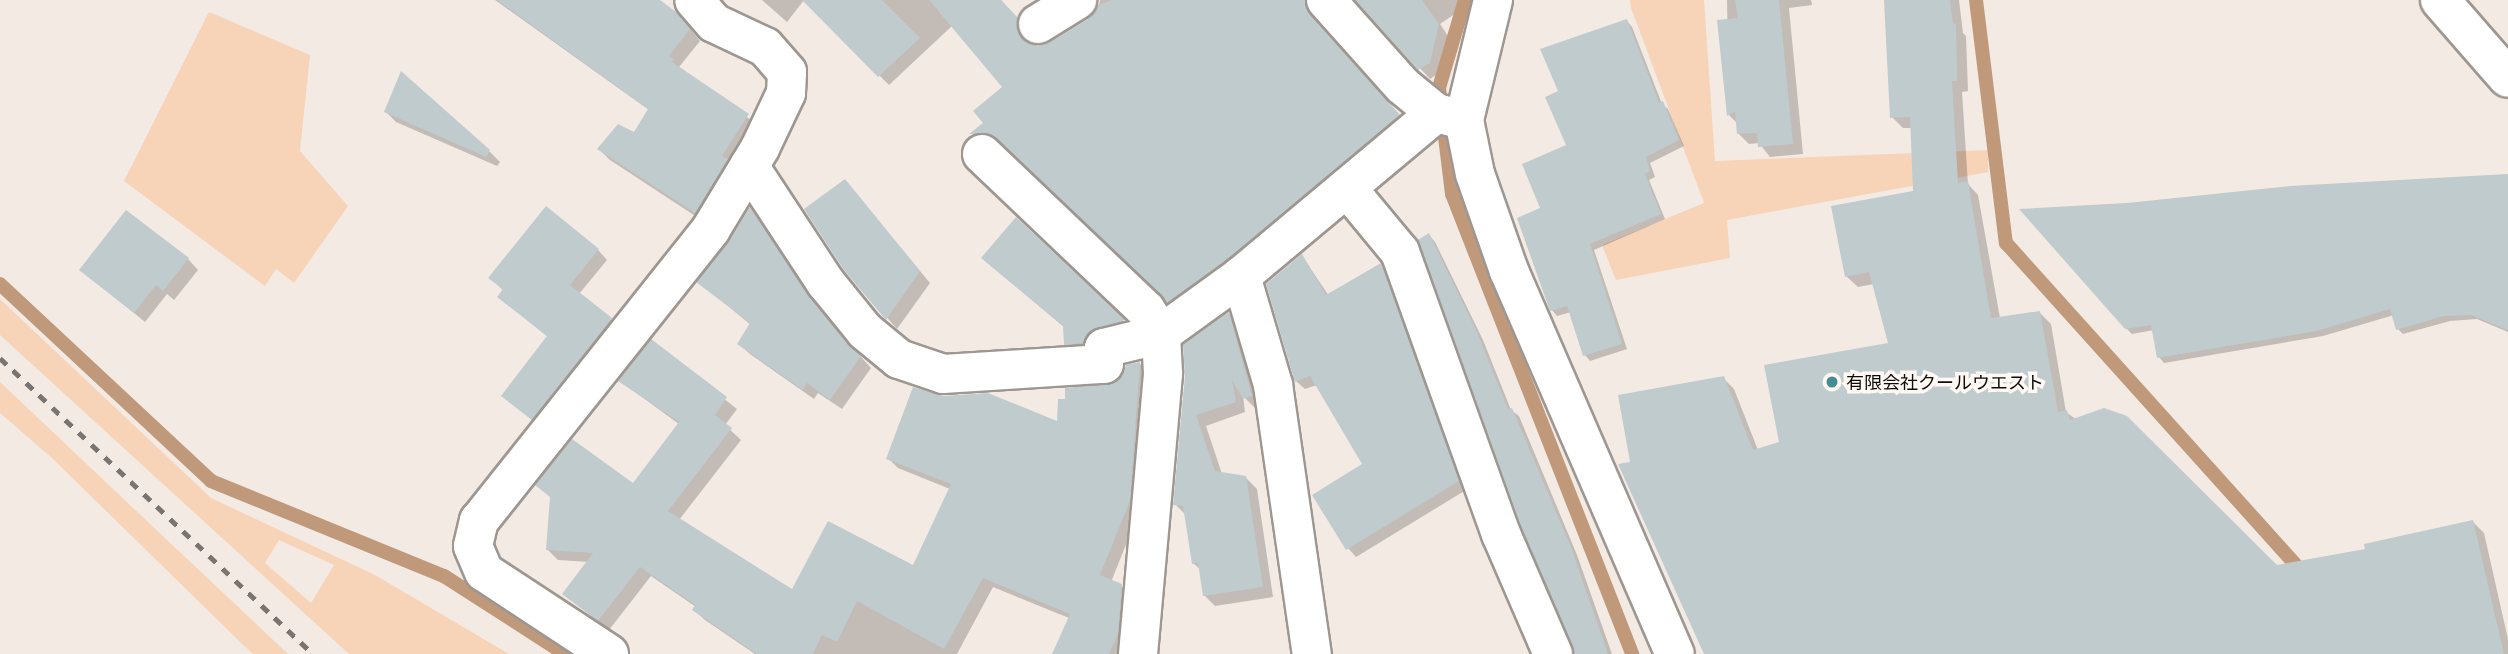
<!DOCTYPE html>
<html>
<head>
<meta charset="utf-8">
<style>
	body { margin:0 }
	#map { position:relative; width:2508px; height:654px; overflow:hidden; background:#f3eae4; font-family:"Noto Sans","Noto Sans JP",sans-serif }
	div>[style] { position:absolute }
	.green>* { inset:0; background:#f7d3b8 }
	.shadow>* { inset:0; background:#0003 }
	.stream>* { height:14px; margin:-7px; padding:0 7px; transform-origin:7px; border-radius:7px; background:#c0997a }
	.building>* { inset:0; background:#bfcbcc }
	.roads { filter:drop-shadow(2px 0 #9e9791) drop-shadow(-2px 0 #9e9791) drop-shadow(0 2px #9e9791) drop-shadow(0 -2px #9e9791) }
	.minor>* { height:38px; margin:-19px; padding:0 19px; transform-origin:19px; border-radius:19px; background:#fff }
	.rail>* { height:5px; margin-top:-2.5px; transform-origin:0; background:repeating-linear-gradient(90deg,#7a7471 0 9px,transparent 0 18px) }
	.dots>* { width:19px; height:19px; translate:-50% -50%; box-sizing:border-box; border:4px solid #fff8f3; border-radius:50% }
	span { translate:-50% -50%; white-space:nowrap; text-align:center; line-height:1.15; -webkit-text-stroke:7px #fff8f3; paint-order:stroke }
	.poi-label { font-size:18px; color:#0e0c0a }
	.left { translate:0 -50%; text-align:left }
</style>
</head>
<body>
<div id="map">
	<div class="green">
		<i style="clip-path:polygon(1630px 0,1704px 0,1715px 161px,1988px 150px,1988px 172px,1727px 220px,1730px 258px,1616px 280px,1602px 245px,1704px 203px,1631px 8px)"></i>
		<i style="clip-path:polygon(209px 12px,310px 55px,300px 151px,348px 206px,294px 283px,276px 269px,265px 286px,124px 181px)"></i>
		<i style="clip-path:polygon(evenodd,0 299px,211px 498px,375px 575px,509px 654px,349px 654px,0 335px,0 299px,279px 540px,334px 565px,311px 603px,265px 563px,279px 540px)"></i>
		<i style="clip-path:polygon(0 382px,167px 540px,288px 654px,253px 654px,236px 638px,52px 458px,0 413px)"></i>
	</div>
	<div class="shadow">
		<i style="clip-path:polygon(495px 0,657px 0,687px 25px,700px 41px,679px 67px,759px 126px,706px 223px,610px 160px,599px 149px,635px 134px,649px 110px)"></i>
		<i style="clip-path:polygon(762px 0,804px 0,787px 22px)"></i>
		<i style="clip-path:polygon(804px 0,1001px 0,1027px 30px,1029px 45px,1040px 48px,1090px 20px,1098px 11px,1100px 0,1316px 0,1314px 15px,1319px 26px,1408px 125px,1178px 311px,1009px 147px,998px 142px,981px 143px,972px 134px,985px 123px,1005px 87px,953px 25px,889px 85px)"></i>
		<i style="clip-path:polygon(1358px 0,1464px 0,1468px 5px,1440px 24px,1448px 36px,1439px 73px,1430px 79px)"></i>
		<i style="clip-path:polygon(1727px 0,1811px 0,1812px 5px,1789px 8px,1803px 154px,1770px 157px,1759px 143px,1749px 144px,1738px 133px,1738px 124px,1729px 115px)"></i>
		<i style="clip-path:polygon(1890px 0,1959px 0,1963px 33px,1966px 36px,1968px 91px,1962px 92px,1968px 184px,1978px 195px,2000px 318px,2040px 313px,2051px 324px,2066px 412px,2277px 567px,2367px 550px,2473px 522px,2484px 533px,2508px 639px,2508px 654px,1706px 654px,1632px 463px,1723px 378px,1734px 389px,1758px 450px,1782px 443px,1890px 344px,1874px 284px,1858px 287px,1846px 276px,1915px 193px,1912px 128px,1903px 128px,1892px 117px)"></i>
		<i style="clip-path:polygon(1627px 21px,1632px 27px,1662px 104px,1668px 109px,1684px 146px,1650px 163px,1655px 177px,1649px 180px,1665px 219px,1594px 250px,1627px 349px,1590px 361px,1585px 355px,1571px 312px,1557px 316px,1552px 310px,1542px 209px,1569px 146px,1560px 92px)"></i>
		<i style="clip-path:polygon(386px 112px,489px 151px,500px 162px,497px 166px,396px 122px)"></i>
		<i style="clip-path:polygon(2508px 176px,2508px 332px,2477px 319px,2450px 321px,2403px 334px,2398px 329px,2394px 315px,2323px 336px,2164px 363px,2159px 357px,2154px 330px,2132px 334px,2126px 328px)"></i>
		<i style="clip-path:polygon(845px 181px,930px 283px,897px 329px,845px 269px)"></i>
		<i style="clip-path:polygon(750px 210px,760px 220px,819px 310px,871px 368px,842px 409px,818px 393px,814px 399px,750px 354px,739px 344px,751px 325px,699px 282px,730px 243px)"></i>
		<i style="clip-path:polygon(1016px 219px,1132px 330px,1076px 353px,1066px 344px,1064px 327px,993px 267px)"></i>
		<i style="clip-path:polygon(1429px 235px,1435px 242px,1483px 340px,1511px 410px,1519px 416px,1577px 555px,1612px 654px,1576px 654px)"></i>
		<i style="clip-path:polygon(598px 250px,607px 260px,579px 294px,621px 329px,542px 428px,503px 396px,548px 337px,499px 297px,504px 291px,490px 278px)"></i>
		<i style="clip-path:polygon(1302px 256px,1329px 296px,1380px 265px,1388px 273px,1466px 490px,1356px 557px,1348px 548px,1364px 465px,1317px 385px,1305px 389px,1296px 381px)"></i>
		<i style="clip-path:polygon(188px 259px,198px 270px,174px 300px,167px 294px,145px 322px,81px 270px)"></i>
		<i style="clip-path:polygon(1229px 314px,1239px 325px,1262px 407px,1256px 409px,1243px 396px,1245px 412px,1206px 426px,1222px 474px,1246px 478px,1257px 489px,1273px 597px,1215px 606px,1205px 596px,1201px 570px,1193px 563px,1186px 515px,1175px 504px,1187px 376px)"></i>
		<i style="clip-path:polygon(652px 342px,737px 409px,725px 425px,741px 440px,679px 520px,792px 592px,914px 567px,950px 489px,898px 468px,888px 458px,1059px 423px,1116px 384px,1124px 376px,1127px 367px,1140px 364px,1150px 374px,1139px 512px,1111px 582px,1121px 586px,1132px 597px,1125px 654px,1054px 654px,1069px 618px,993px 587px,957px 654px,755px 654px,705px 620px,694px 610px,696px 607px,651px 576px,609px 630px,564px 594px,589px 562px,558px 560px,547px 549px,633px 485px,679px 424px,620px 381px)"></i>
	</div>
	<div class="stream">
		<i style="left:1465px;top:0;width:92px;rotate:106.5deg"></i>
		<i style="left:1439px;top:88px;width:107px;rotate:83deg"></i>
		<i style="left:1452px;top:194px;width:494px;rotate:68.6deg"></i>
		<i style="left:1976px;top:0;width:245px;rotate:83deg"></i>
		<i style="left:2006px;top:243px;width:447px;rotate:48deg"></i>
		<i style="left:0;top:284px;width:289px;rotate:43deg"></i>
		<i style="left:211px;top:481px;width:252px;rotate:22.2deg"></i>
		<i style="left:444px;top:576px;width:144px;rotate:32.8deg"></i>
	</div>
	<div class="building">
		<i style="clip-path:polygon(497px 0,660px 0,676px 12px,690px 29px,669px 56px,674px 59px,672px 62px,749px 114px,722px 156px,728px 159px,695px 213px,597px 149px,618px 124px,634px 132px,648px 109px)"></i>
		<i style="clip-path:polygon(802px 0,882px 0,920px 38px,878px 77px)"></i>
		<i style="clip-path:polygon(929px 0,1001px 0,1018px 18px,1020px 36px,1028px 43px,1038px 46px,1049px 43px,1088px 19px,1098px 5px,1112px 0,1305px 0,1310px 15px,1400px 115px,1228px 259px,1167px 303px,997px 138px,986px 133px,969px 134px,983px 123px,973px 111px,1002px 87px)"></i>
		<i style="clip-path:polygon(1355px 0,1422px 0,1439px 24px,1430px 63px,1418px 70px)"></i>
		<i style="clip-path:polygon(1735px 0,1779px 0,1793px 144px,1758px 147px,1757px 133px,1737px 134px,1735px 112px,1727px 116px,1717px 20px,1738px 18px)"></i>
		<i style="clip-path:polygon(1884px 0,1950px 0,1953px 24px,1956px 23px,1957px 81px,1952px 81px,1958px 183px,1968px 181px,1991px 318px,2040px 311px,2058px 412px,2067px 410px,2070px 420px,2104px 408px,2127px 416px,2277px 565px,2365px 549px,2364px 544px,2473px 520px,2504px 654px,1704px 654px,1618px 464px,1630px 462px,1618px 395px,1724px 376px,1753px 450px,1779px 442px,1764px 365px,1888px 343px,1869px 272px,1845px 277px,1831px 206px,1913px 191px,1910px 117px,1890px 118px)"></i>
		<i style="clip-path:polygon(1627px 19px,1659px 103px,1663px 101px,1679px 140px,1646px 157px,1650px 171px,1645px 174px,1661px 214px,1590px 244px,1622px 344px,1583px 356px,1567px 306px,1550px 311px,1517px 218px,1540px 208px,1522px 164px,1566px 145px,1545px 97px,1558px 91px,1540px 49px)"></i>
		<i style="clip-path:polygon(401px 71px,490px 150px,486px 157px,384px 112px)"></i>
		<i style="clip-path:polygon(2508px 174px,2508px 330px,2471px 315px,2444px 316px,2396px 330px,2390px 309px,2317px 331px,2157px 358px,2151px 325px,2125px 329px,2019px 209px,2127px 203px,2290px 186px)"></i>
		<i style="clip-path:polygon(845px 179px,920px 271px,886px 320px,844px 270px,804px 209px)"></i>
		<i style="clip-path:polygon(546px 206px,599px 249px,570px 285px,612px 318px,532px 420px,501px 396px,547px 336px,497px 297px,503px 289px,488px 278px)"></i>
		<i style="clip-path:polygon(750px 207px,809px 297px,861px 356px,830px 400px,807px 383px,803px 390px,737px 344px,750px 323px,696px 282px,728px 242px)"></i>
		<i style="clip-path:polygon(126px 210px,189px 258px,163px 291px,156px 285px,134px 313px,79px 270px)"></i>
		<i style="clip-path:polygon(1016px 217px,1125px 320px,1091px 331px,1083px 343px,1064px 345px,1063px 326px,981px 258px)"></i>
		<i style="clip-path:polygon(1429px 233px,1477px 332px,1508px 409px,1512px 408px,1571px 547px,1608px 654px,1574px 654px,1521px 526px,1418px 240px)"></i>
		<i style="clip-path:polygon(1302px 254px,1326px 295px,1381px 263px,1459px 481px,1346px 550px,1312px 495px,1362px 464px,1310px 376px,1295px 382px,1266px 284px)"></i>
		<i style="clip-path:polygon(1229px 312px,1252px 396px,1243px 399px,1232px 380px,1236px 402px,1196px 415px,1215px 471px,1246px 476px,1263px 587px,1203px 596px,1198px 563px,1192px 564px,1183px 506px,1173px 505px,1185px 376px,1183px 345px)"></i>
		<i style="clip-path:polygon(651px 339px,727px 397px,715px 415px,732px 428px,668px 511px,792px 589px,828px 521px,913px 565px,951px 484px,886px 459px,913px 387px,944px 396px,988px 393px,1057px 421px,1058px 399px,1065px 399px,1065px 388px,1115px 383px,1123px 375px,1126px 365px,1140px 362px,1130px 501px,1100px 575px,1122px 584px,1118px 634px,1109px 654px,1052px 654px,1070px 614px,983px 578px,944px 649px,857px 601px,837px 642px,822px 635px,813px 654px,757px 654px,692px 610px,695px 605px,640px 567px,598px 621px,562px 594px,593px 553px,546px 550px,550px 497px,535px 485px,572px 439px,633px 483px,679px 422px,618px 381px)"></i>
	</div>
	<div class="roads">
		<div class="minor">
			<i style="left:1326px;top:0;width:115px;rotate:48.2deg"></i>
			<i style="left:1403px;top:86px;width:43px;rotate:39.3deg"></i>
			<i style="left:1436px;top:113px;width:25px;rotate:14deg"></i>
			<i style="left:1493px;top:0;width:123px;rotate:103.6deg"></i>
			<i style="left:1464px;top:120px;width:55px;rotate:78.5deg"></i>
			<i style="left:1475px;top:174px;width:103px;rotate:70.7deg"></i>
			<i style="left:1509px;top:271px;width:417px;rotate:66.6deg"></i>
			<i style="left:2440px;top:0;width:103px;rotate:48.9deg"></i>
			<i style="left:1038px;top:24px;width:46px;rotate:-31.6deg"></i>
			<i style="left:982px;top:154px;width:226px;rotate:43.6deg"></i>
			<i style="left:1146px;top:310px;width:28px;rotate:58deg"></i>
			<i style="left:1161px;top:334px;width:40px;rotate:87.1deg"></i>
			<i style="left:1163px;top:374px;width:281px;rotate:95.1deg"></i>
			<i style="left:749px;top:166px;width:140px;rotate:56.7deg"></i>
			<i style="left:826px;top:283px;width:62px;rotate:50.9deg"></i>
			<i style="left:865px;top:331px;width:44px;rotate:39.5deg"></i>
			<i style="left:899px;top:359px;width:46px;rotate:18.8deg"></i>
			<i style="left:943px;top:374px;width:161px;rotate:-3.6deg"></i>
			<i style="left:1104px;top:364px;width:16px;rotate:-90deg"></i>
			<i style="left:1104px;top:348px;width:59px;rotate:-13.8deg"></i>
			<i style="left:1161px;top:334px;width:99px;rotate:-35.9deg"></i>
			<i style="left:1241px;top:276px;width:254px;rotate:-39.9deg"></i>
			<i style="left:1347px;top:188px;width:83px;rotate:50.4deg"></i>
			<i style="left:1400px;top:252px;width:300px;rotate:70.3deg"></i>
			<i style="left:1501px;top:534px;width:131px;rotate:66.6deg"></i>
			<i style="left:1241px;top:276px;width:114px;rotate:73.6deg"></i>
			<i style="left:1273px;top:385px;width:272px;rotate:81.8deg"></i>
			<i style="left:609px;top:654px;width:149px;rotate:-146.7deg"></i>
			<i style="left:484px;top:572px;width:28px;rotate:-113deg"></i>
			<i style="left:473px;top:546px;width:26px;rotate:-77deg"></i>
			<i style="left:479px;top:521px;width:373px;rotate:-51.5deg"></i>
			<i style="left:711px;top:229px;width:95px;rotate:-58.8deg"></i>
			<i style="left:760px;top:148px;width:61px;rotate:-64.7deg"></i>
			<i style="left:786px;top:93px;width:21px;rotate:-87deg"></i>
			<i style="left:787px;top:72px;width:33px;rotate:-131deg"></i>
			<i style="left:765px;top:47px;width:56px;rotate:-154.8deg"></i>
			<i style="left:714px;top:23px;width:30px;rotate:-131deg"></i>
		</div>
	</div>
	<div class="rail">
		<i style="left:0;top:358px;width:431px;rotate:43.4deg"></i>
	</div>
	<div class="dots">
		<i style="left:1832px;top:382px;background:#448b93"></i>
	</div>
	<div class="poi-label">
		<span class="left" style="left:1846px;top:382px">有限会社クールウエスト</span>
	</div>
</div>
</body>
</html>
